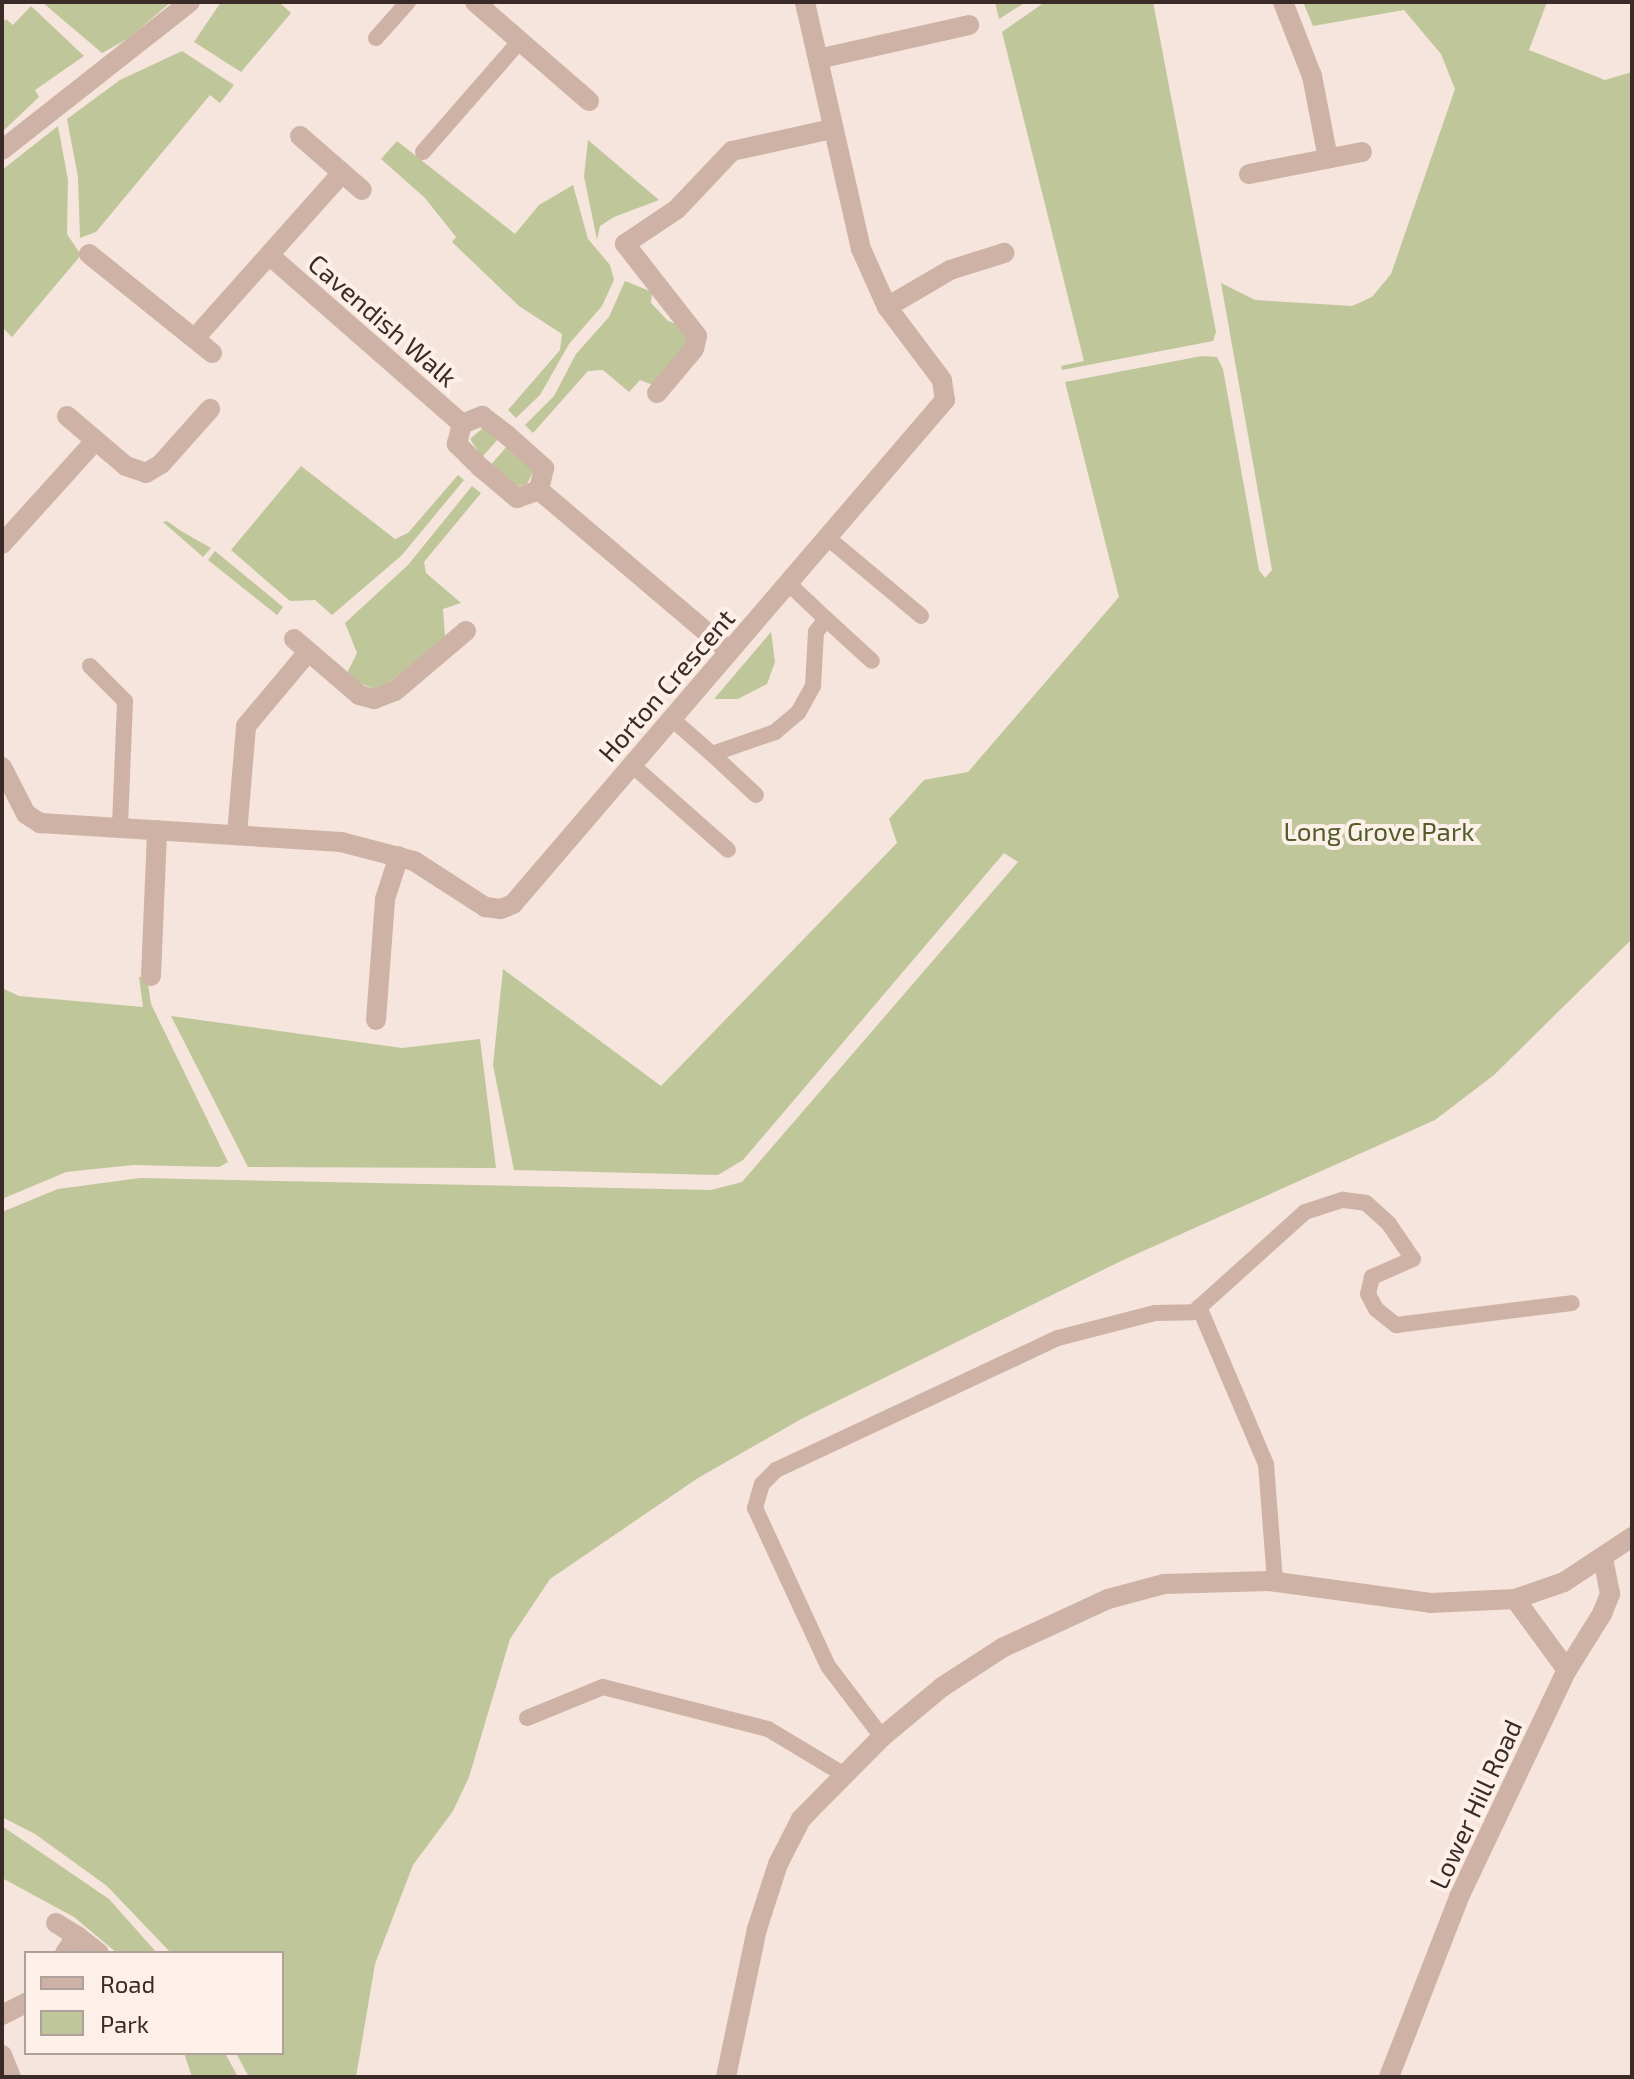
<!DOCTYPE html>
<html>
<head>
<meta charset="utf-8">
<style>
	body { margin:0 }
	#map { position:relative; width:1634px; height:2079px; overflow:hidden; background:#f5e5dc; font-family:"Exo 2",sans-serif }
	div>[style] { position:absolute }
	.green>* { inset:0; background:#bfc69a }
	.lane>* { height:16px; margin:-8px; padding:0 8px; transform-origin:8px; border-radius:8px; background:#cfb2a6 }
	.street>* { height:20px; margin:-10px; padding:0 10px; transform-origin:10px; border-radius:10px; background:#cfb2a6 }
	span { translate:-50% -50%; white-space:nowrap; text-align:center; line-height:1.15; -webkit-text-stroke:8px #fcf0e9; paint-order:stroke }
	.street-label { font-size:26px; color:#3a2b28 }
	.park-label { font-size:26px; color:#515c29 }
	.frame { position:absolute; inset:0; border:4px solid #3a2b28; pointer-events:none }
	.legend { position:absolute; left:24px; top:1951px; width:260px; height:104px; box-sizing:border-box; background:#fcf0e9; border:2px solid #aea19c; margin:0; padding:10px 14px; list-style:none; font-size:24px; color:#3a2b28 }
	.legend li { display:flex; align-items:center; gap:16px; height:40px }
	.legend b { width:40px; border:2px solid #aea19c }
</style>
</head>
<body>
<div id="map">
	<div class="green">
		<i style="clip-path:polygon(42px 2px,171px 2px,129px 38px,102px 53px)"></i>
		<i style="clip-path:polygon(221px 2px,279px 2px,291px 13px,241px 72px,194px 42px)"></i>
		<i style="clip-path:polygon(995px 2px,1026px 2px,999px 19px)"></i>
		<i style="clip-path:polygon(1045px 2px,1153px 2px,1216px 332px,1213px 341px,1062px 370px,1061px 366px,1084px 361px,1002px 32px)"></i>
		<i style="clip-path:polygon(1303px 2px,1547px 2px,1529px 50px,1605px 80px,1632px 72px,1632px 939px,1494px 1075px,1435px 1120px,1121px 1261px,803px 1418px,698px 1478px,550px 1579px,510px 1639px,469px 1777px,453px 1811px,413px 1865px,375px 1964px,356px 2077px,249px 2077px,236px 2053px,282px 2053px,282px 1953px,171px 1953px,107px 1886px,35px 1834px,2px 1817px,2px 1212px,58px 1189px,140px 1178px,711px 1190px,742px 1182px,1018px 862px,1004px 853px,743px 1160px,718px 1175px,514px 1170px,493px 1065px,503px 969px,661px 1086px,897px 843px,889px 819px,924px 780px,968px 772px,1119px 597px,1065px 382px,1202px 356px,1217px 357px,1223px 369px,1259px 570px,1265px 578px,1272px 570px,1221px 283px,1255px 300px,1352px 306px,1372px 297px,1391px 274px,1455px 89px,1441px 54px,1404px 10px,1313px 26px)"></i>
		<i style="clip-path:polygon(31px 6px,84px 56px,35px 90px,39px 97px,2px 132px,2px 23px,6px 19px,13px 25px)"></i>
		<i style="clip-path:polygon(182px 51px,234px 85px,220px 103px,210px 95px,96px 232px,80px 238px,78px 177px,67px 119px,120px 80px)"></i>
		<i style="clip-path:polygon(58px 126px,68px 180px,67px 234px,81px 255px,12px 337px,2px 327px,2px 170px)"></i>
		<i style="clip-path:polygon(588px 140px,659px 200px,614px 217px,600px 226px,597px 240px,584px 176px)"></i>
		<i style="clip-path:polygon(397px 141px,515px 234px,539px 205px,573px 185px,588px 239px,610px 265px,614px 280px,602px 306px,569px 344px,540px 395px,516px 418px,508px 410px,560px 350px,562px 334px,519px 306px,452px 242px,456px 237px,425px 198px,381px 159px)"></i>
		<i style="clip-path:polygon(625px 281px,652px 292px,651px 303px,668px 321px,687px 328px,688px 347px,653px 385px,640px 380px,629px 392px,603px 370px,588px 371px,533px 433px,525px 425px,554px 396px,576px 354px,609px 317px)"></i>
		<i style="clip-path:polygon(484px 427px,500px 437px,482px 457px,470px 439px)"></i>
		<i style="clip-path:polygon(508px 445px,530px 463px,533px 472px,527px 484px,518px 486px,490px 466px)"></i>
		<i style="clip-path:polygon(301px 466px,395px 539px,408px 533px,458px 475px,464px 480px,402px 555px,332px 615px,315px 600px,290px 601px,231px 550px)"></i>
		<i style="clip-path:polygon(472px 486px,481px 493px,424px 562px,426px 573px,461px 603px,443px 609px,445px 637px,386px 685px,375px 689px,361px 684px,347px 673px,357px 653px,345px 623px,408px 565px)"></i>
		<i style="clip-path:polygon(167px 521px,181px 531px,211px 548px,203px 557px,163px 522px)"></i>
		<i style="clip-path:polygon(215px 551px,283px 607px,277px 615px,208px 560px)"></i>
		<i style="clip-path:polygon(771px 632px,775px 662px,767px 684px,738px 699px,714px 699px)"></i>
		<i style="clip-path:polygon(139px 977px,147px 977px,151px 1004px,228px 1162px,219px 1167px,133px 1165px,66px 1172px,2px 1199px,2px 988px,19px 996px,143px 1007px)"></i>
		<i style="clip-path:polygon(171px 1016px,402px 1048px,480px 1039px,496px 1168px,248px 1167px)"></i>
		<i style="clip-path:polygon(2px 1826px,109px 1899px,157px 1953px,117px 1953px,74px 1917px,2px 1878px)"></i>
		<i style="clip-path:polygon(184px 2053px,225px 2053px,238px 2077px,192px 2077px)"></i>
	</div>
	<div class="lane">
		<i style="left:376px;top:38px;width:48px;rotate:-48.4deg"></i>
		<i style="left:423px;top:152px;width:147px;rotate:-48.9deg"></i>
		<i style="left:829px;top:539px;width:120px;rotate:39.9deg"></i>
		<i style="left:826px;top:619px;width:62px;rotate:42.4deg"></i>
		<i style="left:90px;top:666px;width:49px;rotate:45deg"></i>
		<i style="left:125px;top:701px;width:127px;rotate:92.3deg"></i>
		<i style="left:672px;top:719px;width:53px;rotate:41.2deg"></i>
		<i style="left:712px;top:754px;width:67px;rotate:-19.2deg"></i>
		<i style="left:775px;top:732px;width:30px;rotate:-40deg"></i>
		<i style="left:798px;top:713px;width:31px;rotate:-61deg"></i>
		<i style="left:813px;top:686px;width:54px;rotate:-86.8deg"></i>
		<i style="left:816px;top:632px;width:16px;rotate:-52deg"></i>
		<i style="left:826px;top:619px;width:51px;rotate:-136.6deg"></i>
		<i style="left:712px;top:754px;width:60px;rotate:43deg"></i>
		<i style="left:632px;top:765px;width:128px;rotate:41.5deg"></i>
		<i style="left:1199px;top:1307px;width:171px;rotate:66.9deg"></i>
		<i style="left:1266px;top:1464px;width:117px;rotate:85.6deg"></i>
		<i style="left:527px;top:1718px;width:82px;rotate:-22.2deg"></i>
		<i style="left:603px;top:1687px;width:170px;rotate:14.3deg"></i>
		<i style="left:768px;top:1729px;width:87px;rotate:31deg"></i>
		<i style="left:882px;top:1737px;width:89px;rotate:-127.3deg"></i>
		<i style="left:828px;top:1666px;width:174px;rotate:-114.8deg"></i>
		<i style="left:755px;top:1508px;width:25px;rotate:-74deg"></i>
		<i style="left:762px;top:1484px;width:20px;rotate:-45deg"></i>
		<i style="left:776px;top:1470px;width:311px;rotate:-25.1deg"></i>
		<i style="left:1058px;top:1338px;width:100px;rotate:-14.5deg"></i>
		<i style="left:1155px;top:1313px;width:39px;rotate:-1deg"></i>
		<i style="left:1194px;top:1312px;width:149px;rotate:-42deg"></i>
		<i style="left:1305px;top:1212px;width:40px;rotate:-18deg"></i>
		<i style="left:1343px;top:1200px;width:23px;rotate:7deg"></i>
		<i style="left:1366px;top:1203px;width:31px;rotate:42deg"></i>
		<i style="left:1389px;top:1224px;width:42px;rotate:55.6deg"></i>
		<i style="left:1413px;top:1259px;width:45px;rotate:156.3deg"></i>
		<i style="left:1372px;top:1277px;width:17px;rotate:103deg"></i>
		<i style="left:1368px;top:1294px;width:17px;rotate:62deg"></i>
		<i style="left:1376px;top:1309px;width:26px;rotate:39deg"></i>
		<i style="left:1396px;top:1325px;width:177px;rotate:-7.1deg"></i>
	</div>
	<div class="street">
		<i style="left:475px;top:2px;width:151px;rotate:41deg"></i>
		<i style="left:1283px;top:2px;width:79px;rotate:68.6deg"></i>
		<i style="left:1312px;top:76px;width:84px;rotate:79deg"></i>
		<i style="left:818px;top:59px;width:155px;rotate:-12.7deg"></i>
		<i style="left:300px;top:136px;width:82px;rotate:41.1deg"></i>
		<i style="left:2px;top:150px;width:239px;rotate:-38.2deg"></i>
		<i style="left:1249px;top:174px;width:115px;rotate:-11deg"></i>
		<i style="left:89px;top:254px;width:158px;rotate:38.8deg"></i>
		<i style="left:269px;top:255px;width:257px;rotate:41.2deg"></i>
		<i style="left:462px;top:424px;width:22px;rotate:-22deg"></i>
		<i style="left:482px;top:416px;width:31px;rotate:37deg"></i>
		<i style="left:507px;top:435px;width:50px;rotate:41.7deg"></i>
		<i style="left:544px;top:468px;width:23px;rotate:103deg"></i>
		<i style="left:539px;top:490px;width:23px;rotate:160deg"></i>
		<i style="left:517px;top:498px;width:48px;rotate:-140deg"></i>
		<i style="left:480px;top:467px;width:33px;rotate:-135deg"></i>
		<i style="left:457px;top:444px;width:21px;rotate:-76deg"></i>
		<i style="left:887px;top:307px;width:73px;rotate:-30.4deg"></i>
		<i style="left:950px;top:270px;width:57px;rotate:-17.5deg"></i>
		<i style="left:195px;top:338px;width:221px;rotate:-48.3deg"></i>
		<i style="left:657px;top:393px;width:57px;rotate:-49.9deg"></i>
		<i style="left:694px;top:349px;width:13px;rotate:-77deg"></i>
		<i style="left:697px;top:336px;width:117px;rotate:-128deg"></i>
		<i style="left:625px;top:244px;width:63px;rotate:-33.9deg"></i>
		<i style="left:677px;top:209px;width:80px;rotate:-46.5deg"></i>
		<i style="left:732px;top:151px;width:102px;rotate:-12.4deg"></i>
		<i style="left:67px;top:416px;width:77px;rotate:40.3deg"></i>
		<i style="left:126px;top:466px;width:21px;rotate:19deg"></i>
		<i style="left:146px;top:473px;width:17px;rotate:-31deg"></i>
		<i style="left:161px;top:464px;width:74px;rotate:-48.3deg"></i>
		<i style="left:539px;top:490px;width:249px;rotate:40.3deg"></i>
		<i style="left:2px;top:544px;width:139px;rotate:-47.9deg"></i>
		<i style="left:294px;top:639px;width:86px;rotate:40.7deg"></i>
		<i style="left:359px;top:695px;width:16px;rotate:15deg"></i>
		<i style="left:374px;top:699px;width:22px;rotate:-21deg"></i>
		<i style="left:395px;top:691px;width:93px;rotate:-40.2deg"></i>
		<i style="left:2px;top:767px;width:53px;rotate:62.9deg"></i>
		<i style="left:26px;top:814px;width:17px;rotate:33deg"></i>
		<i style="left:40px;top:823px;width:302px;rotate:3.6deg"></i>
		<i style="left:341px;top:842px;width:75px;rotate:14.6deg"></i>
		<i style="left:414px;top:861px;width:85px;rotate:32.9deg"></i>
		<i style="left:485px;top:907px;width:16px;rotate:7deg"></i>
		<i style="left:501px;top:909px;width:13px;rotate:-23deg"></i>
		<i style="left:513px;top:904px;width:664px;rotate:-49.4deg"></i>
		<i style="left:945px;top:400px;width:20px;rotate:-99deg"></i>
		<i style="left:942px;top:380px;width:91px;rotate:-127deg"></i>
		<i style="left:887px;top:307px;width:64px;rotate:-114.1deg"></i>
		<i style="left:861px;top:249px;width:253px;rotate:-102.8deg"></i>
		<i style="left:237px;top:834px;width:108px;rotate:-85.2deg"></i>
		<i style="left:246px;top:726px;width:97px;rotate:-50deg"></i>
		<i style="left:151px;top:976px;width:146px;rotate:-87.6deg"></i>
		<i style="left:376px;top:1020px;width:121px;rotate:-85.7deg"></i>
		<i style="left:385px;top:899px;width:45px;rotate:-72deg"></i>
		<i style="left:1515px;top:1599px;width:88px;rotate:53.8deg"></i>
		<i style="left:56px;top:1923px;width:25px;rotate:32deg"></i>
		<i style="left:65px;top:1953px;width:21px;rotate:-55deg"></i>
		<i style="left:77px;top:1936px;width:28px;rotate:38deg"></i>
		<i style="left:2px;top:2015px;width:27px;rotate:-27deg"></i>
		<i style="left:2px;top:2055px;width:24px;rotate:68deg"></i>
		<i style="left:726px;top:2077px;width:151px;rotate:-78.2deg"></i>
		<i style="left:757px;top:1929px;width:68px;rotate:-72.1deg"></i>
		<i style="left:778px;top:1864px;width:51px;rotate:-62.9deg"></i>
		<i style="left:801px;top:1819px;width:115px;rotate:-45.4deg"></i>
		<i style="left:882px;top:1737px;width:78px;rotate:-39.8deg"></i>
		<i style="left:942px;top:1687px;width:72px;rotate:-33deg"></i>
		<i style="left:1002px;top:1648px;width:117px;rotate:-24.8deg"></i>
		<i style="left:1108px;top:1599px;width:58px;rotate:-15deg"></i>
		<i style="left:1164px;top:1584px;width:105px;rotate:-1.6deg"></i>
		<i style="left:1269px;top:1581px;width:163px;rotate:7.7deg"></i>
		<i style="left:1431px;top:1603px;width:84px;rotate:-2.7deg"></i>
		<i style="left:1515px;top:1599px;width:52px;rotate:-19.1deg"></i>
		<i style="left:1564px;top:1582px;width:82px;rotate:-33.5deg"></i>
		<i style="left:1389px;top:2077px;width:193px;rotate:-68.7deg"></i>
		<i style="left:1459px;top:1897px;width:251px;rotate:-64.6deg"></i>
		<i style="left:1567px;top:1670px;width:66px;rotate:-58deg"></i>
		<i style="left:1602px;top:1614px;width:22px;rotate:-68deg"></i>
		<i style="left:1610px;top:1594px;width:36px;rotate:-101deg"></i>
	</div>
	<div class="street-label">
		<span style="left:383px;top:320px;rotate:41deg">Cavendish Walk</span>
		<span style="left:666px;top:685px;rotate:-49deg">Horton Crescent</span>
		<span style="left:1475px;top:1804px;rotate:-65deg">Lower Hill Road</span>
	</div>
	<div class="park-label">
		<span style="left:1379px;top:831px">Long Grove Park</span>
	</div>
	<div class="frame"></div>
	<ul class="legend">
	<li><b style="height:10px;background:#cfb2a6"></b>Road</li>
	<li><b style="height:22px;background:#bfc69a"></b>Park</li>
	</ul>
</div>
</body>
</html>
